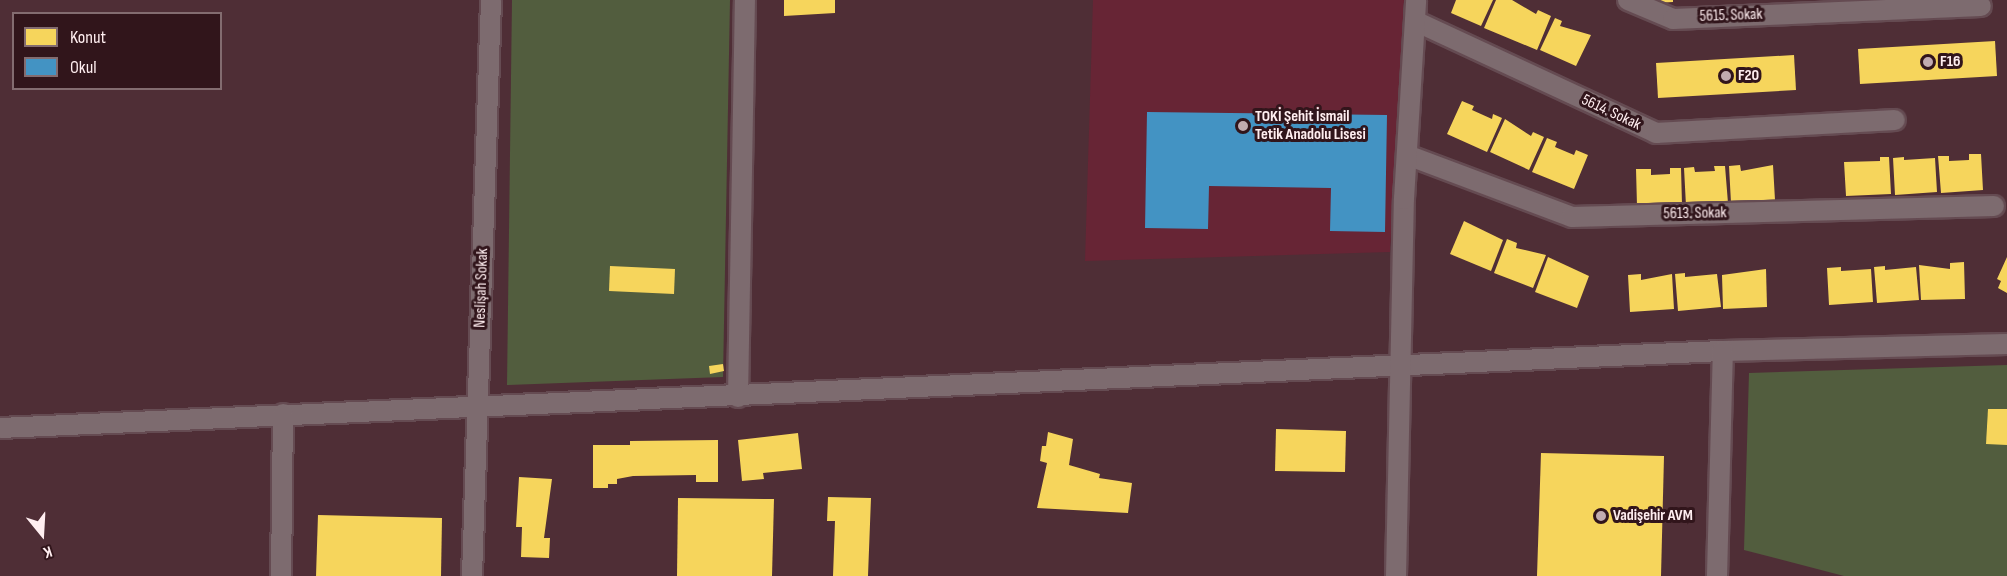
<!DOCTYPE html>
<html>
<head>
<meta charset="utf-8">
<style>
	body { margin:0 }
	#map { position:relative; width:2007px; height:576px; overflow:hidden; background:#4f2e36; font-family:"Sofia Sans Condensed",sans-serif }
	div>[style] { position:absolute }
	.built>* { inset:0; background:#672535 }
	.green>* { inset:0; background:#525d3e }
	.homes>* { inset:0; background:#f6d55c }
	.schools>* { inset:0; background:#4393c3 }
	.roads { filter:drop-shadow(2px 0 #654b52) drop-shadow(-2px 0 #654b52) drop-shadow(0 2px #654b52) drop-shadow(0 -2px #654b52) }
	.street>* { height:20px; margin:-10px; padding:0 10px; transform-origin:10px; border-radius:10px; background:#7d6b6f }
	.dots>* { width:16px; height:16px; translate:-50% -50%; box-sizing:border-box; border:3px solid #31151b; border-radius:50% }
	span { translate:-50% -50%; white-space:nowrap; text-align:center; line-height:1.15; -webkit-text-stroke:6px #31151b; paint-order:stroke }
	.street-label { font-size:16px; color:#ffeef0 }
	.poi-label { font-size:16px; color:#ffeef0; font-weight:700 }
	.left { translate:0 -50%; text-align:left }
	.legend { position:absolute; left:12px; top:12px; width:210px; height:78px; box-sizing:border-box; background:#31151b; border:2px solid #836c70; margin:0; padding:8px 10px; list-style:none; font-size:18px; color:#ffeef0 }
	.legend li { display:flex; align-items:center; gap:12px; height:30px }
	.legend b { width:30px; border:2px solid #836c70 }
	.north { position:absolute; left:12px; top:504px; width:60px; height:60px; -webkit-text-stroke:4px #31151b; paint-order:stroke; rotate:162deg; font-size:16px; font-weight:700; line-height:24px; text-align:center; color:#ffeef0 }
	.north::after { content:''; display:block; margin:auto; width:21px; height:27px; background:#ffeef0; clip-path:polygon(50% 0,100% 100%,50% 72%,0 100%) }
</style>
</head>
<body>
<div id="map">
	<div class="built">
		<i style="clip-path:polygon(1093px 0,1404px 0,1390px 252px,1085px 261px)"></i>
	</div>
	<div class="green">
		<i style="clip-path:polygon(512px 0,730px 0,723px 377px,507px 385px)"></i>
		<i style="clip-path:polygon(2007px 365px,2007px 576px,1844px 576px,1744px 550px,1749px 373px)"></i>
	</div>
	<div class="homes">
		<i style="clip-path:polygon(784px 0,835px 0,835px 13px,784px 16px)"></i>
		<i style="clip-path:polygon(1456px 0,1493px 0,1481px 26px,1451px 13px)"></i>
		<i style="clip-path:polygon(1496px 0,1512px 0,1536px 14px,1538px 10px,1551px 16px,1537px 50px,1484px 28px)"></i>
		<i style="clip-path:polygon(1655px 0,1673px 0,1673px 2px,1655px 3px)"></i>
		<i style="clip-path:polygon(1555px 18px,1562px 21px,1560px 26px,1591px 35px,1576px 66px,1540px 50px)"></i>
		<i style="clip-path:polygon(1995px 41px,1997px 76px,1860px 84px,1858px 49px)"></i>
		<i style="clip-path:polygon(1794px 55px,1796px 90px,1658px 98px,1656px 63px)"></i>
		<i style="clip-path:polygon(1462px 101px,1474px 106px,1472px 110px,1492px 119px,1493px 114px,1502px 118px,1487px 152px,1447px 134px)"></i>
		<i style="clip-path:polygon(1505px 119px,1531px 136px,1533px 132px,1544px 137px,1529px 170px,1490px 152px)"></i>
		<i style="clip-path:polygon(1547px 138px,1557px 142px,1555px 147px,1574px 155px,1576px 150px,1588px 155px,1574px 189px,1532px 172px)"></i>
		<i style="clip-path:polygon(1969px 154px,1981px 154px,1983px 190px,1941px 193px,1938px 156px,1949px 156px,1949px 161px,1969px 160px)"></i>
		<i style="clip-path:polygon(1880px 157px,1889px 157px,1891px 194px,1846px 196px,1844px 162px,1880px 161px)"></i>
		<i style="clip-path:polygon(1904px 157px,1904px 160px,1935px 158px,1937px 192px,1895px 195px,1893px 158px)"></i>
		<i style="clip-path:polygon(1740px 165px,1741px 171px,1773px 165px,1775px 200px,1731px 203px,1729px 166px)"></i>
		<i style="clip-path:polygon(1714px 166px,1725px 166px,1728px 203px,1686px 206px,1684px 168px,1694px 167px,1695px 172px,1715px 171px)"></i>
		<i style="clip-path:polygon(1670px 168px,1681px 168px,1682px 204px,1637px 206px,1636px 169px,1651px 169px,1651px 175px,1670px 174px)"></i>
		<i style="clip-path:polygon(1464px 221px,1503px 240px,1491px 271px,1450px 254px)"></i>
		<i style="clip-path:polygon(1507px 239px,1517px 243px,1516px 248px,1546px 255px,1533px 288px,1494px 273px)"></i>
		<i style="clip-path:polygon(1548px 257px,1589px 276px,1577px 308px,1535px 292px)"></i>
		<i style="clip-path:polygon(2007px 257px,2007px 293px,1998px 288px,2001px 281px,1997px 279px)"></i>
		<i style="clip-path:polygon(1964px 262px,1965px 299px,1921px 300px,1919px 265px,1950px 269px,1950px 263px)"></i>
		<i style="clip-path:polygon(610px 266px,675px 269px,674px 294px,609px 291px)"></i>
		<i style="clip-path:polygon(1885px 266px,1885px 270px,1916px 267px,1919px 300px,1877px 303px,1874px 267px)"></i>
		<i style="clip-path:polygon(1841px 267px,1841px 271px,1871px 269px,1873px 302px,1829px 305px,1827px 268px)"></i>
		<i style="clip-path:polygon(1766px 269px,1767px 307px,1723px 309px,1722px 275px)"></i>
		<i style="clip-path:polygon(1685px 273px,1685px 277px,1717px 274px,1721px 307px,1678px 311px,1675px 274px)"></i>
		<i style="clip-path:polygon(1641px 274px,1641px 280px,1672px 274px,1674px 309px,1630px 312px,1628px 275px)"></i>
		<i style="clip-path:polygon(723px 364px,724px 371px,710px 374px,709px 366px)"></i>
		<i style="clip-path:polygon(1988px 409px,2007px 409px,2007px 445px,1986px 444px)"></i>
		<i style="clip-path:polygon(1276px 429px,1346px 431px,1345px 472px,1275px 471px)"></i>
		<i style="clip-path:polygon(1048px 432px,1073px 439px,1069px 465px,1100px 474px,1099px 478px,1132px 483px,1128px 513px,1037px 508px,1047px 463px,1040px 461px,1042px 446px,1046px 446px)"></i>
		<i style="clip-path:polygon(798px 433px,802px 469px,763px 473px,764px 479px,742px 481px,738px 440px)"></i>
		<i style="clip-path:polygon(718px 440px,718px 482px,696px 482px,696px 475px,633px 476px,617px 479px,617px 484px,608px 484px,608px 488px,593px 488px,593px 445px,630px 445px,630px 441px)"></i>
		<i style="clip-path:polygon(1541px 453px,1664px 456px,1661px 576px,1537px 576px)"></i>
		<i style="clip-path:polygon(519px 477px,552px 479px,544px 538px,550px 538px,549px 558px,521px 557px,522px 527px,516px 527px)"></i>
		<i style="clip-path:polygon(828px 497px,871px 498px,868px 576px,833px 576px,835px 521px,827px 521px)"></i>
		<i style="clip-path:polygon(678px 498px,774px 499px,772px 576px,677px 576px)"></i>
		<i style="clip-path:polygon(318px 515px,442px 518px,441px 576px,316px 576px)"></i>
	</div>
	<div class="schools">
		<i style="clip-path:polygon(1147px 112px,1387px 115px,1385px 232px,1330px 231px,1331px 188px,1209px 186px,1208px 229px,1145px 228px)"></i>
	</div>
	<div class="roads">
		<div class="street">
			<i style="left:1628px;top:0;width:49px;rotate:22.9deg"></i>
			<i style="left:1673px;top:19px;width:308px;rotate:-2.4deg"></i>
			<i style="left:1415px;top:21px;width:266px;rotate:24.9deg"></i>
			<i style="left:1656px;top:133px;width:239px;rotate:-3.1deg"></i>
			<i style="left:1407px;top:155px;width:176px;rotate:20.6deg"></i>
			<i style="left:1572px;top:217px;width:422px;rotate:-1.5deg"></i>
			<i style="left:738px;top:397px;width:397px;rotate:-89deg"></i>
			<i style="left:0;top:428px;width:1725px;rotate:-2.56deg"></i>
			<i style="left:1723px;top:351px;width:284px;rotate:-1.4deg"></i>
			<i style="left:281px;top:576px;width:162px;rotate:-89.3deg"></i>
			<i style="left:472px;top:576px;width:576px;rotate:-88.11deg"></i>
			<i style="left:1396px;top:576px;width:377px;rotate:-88.8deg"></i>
			<i style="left:1404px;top:199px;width:199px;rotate:-86.5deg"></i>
			<i style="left:1717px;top:576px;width:225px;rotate:-88.5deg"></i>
		</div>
	</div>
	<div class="dots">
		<i style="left:1928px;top:62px;background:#c1abaf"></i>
		<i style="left:1726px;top:76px;background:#c1abaf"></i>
		<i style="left:1243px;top:126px;background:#c1abaf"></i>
		<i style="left:1601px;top:516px;background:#c1abaf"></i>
	</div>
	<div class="street-label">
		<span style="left:1731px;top:16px;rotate:-2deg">5615. Sokak</span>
		<span style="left:1611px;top:113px;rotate:25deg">5614. Sokak</span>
		<span style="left:1695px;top:214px;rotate:-1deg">5613. Sokak</span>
		<span style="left:482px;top:288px;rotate:-88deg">Neslişah Sokak</span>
	</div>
	<div class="poi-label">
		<span class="left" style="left:1940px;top:62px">F16</span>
		<span class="left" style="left:1738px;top:76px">F20</span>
		<span class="left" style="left:1255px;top:126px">TOKİ Şehit İsmail<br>Tetik Anadolu Lisesi</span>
		<span class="left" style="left:1613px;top:516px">Vadişehir AVM</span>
	</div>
	<ul class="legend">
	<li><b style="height:16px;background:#f6d55c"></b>Konut</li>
	<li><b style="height:16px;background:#4393c3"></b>Okul</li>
	</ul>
	<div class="north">K</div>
</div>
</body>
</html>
